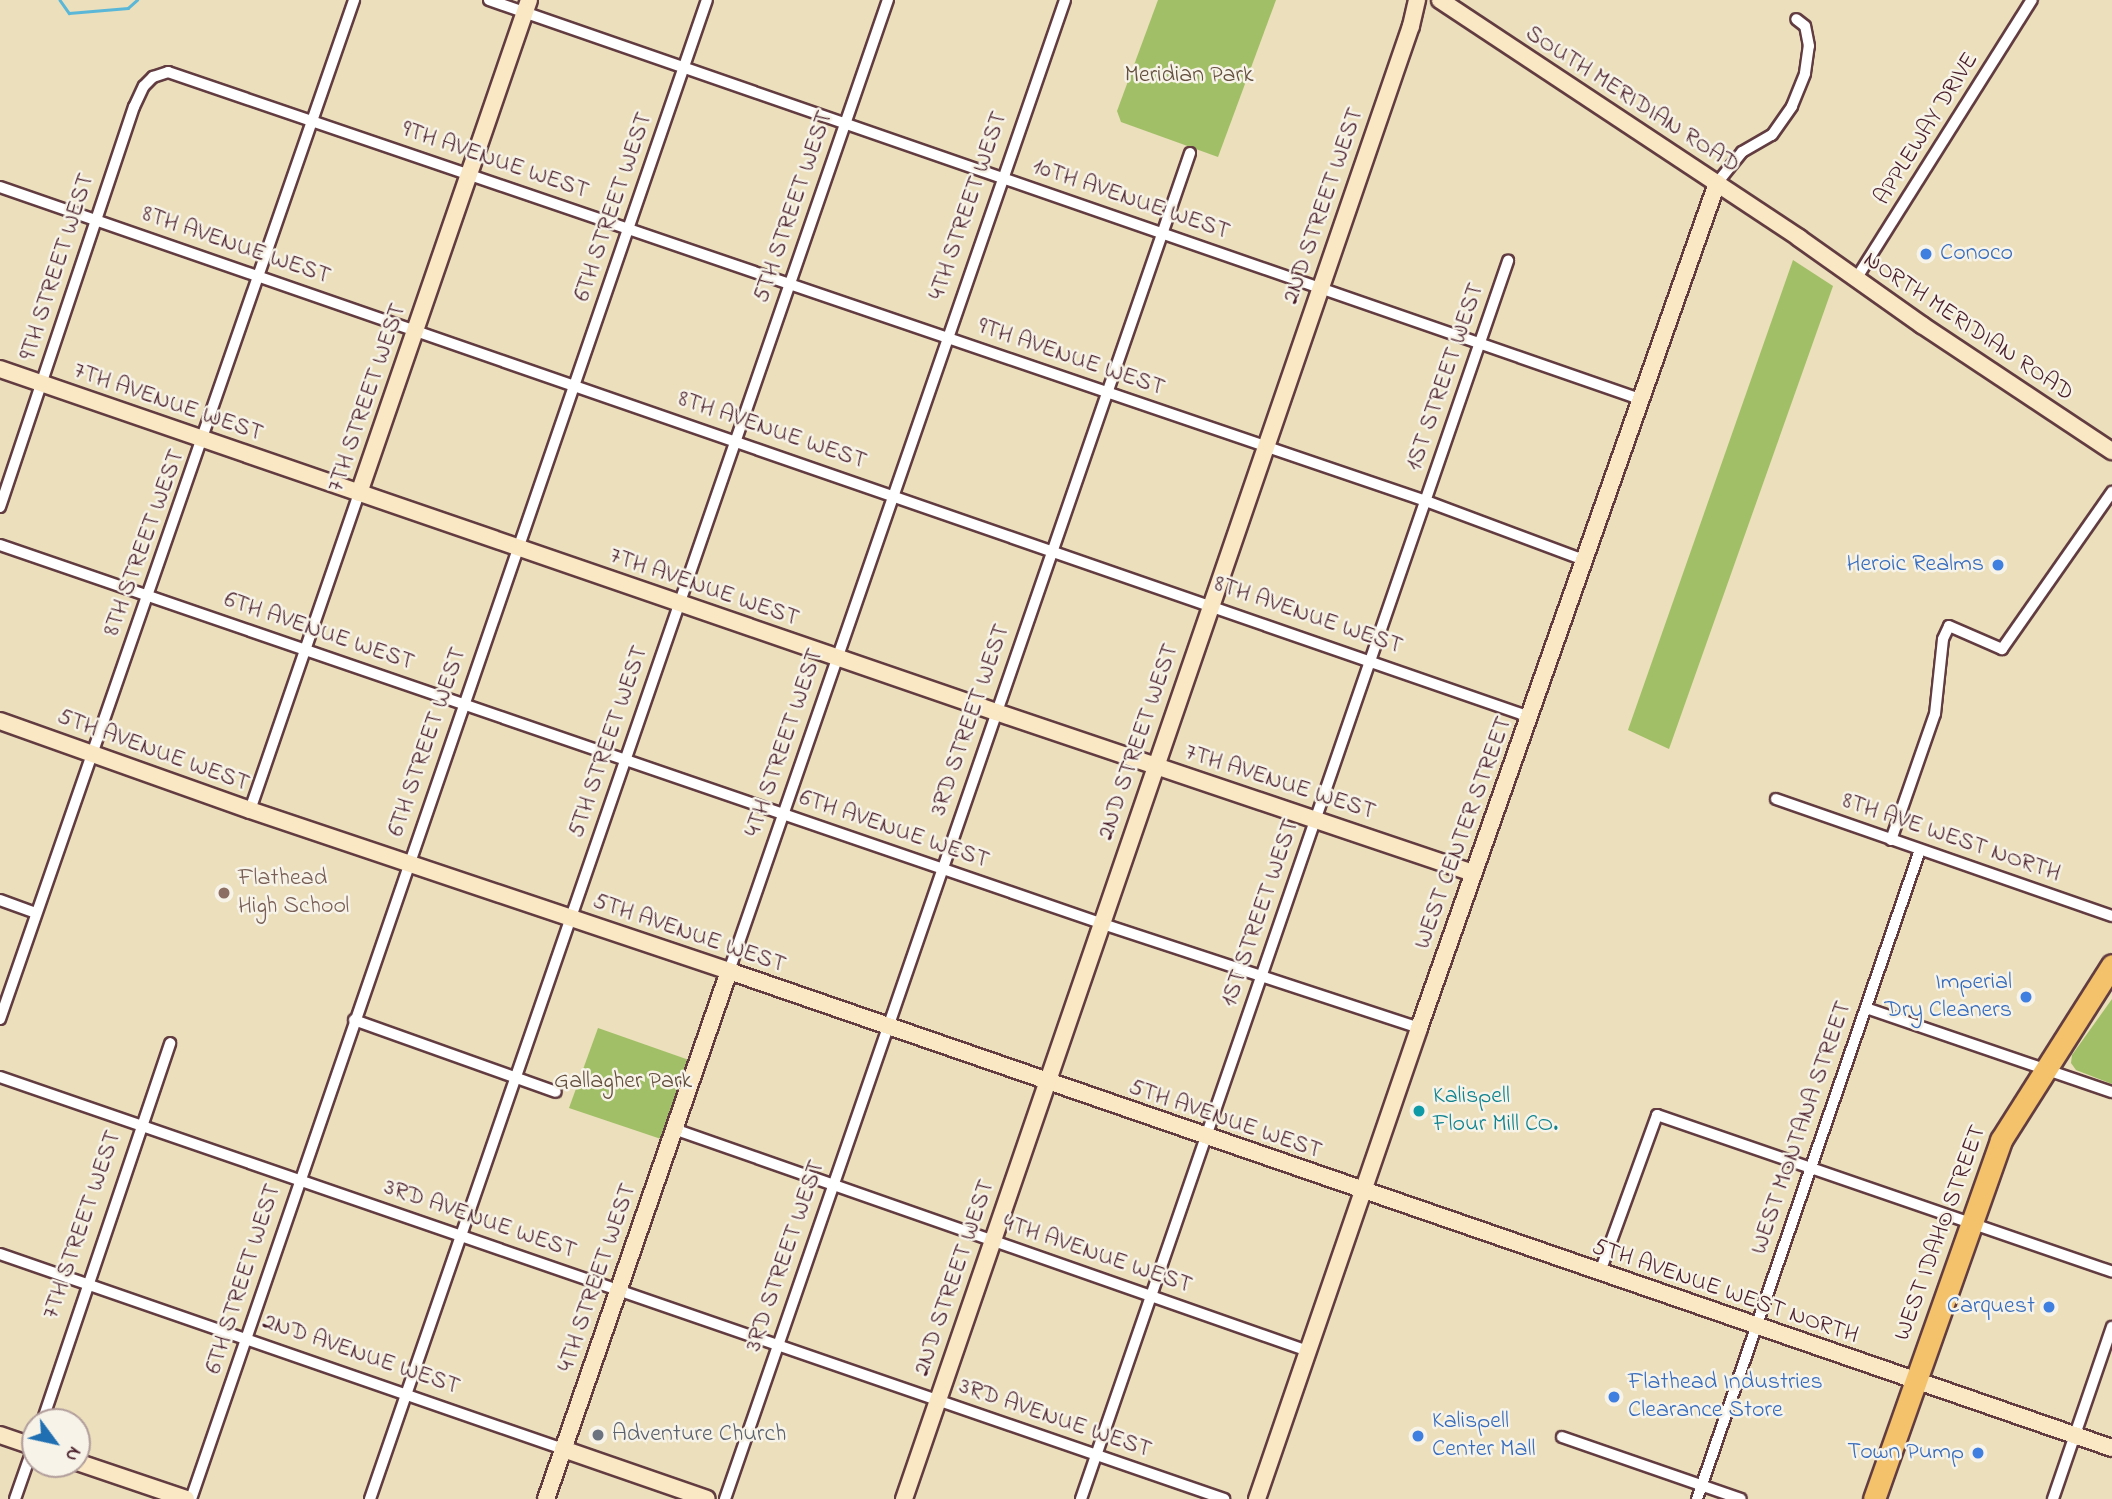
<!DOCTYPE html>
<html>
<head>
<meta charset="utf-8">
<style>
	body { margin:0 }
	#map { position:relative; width:2112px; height:1499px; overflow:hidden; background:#ebdfbc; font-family:"Indie Flower",sans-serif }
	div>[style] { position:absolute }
	.green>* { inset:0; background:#a1bf66 }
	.stream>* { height:2.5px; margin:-1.25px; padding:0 1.25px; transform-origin:1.25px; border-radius:1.25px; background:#5ab7d8 }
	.roads { filter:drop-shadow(2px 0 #623c41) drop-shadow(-2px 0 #623c41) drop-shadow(0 2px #623c41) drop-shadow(0 -2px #623c41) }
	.street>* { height:10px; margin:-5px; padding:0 5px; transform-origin:5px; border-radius:5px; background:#fff }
	.secondary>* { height:16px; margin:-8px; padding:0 8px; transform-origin:8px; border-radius:8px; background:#fae7c3 }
	.highway>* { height:21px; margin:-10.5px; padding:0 10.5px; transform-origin:10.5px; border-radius:10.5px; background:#f3c26a }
	.dots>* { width:19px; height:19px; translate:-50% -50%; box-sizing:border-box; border:4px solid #f7f3e8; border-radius:50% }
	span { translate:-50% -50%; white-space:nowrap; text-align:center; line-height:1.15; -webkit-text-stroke:5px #f7f3e8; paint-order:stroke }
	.park-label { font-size:24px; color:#644f3d }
	.street-label { font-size:24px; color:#4a1f2b }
	.shop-label { font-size:24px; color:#366cbe }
	.left { translate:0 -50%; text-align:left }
	.right { translate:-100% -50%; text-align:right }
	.education-label { font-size:24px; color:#785e54 }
	.culture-label { font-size:24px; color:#0d838f }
	.worship-label { font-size:24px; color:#5b616d }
	.north { position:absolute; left:21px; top:1408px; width:70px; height:70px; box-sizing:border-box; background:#f7f3e8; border:2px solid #b29e9c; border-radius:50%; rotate:123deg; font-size:19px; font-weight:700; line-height:28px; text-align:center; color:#4a1f2b }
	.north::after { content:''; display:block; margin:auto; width:24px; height:32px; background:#1f6fb2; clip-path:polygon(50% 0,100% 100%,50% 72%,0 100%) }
</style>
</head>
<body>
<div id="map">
	<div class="green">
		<i style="clip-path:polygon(1158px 0,1276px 0,1218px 157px,1121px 122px,1117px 111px)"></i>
		<i style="clip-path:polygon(1793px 260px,1833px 286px,1669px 749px,1628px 730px)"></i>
		<i style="clip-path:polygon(2112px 999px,2112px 1084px,2076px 1070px,2071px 1063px,2072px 1055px)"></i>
		<i style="clip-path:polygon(598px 1028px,689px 1060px,661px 1139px,569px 1108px)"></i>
	</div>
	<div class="stream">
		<i style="left:60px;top:0;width:16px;rotate:55deg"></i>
		<i style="left:69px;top:13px;width:59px;rotate:-4.8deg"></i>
		<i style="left:128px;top:8px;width:12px;rotate:-42deg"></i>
	</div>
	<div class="roads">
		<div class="street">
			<i style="left:489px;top:0;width:1218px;rotate:19.12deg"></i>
			<i style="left:1717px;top:183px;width:40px;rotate:-51deg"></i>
			<i style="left:1742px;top:152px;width:34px;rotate:-30deg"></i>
			<i style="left:1772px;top:135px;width:35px;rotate:-55deg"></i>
			<i style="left:1792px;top:106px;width:35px;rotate:-68deg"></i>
			<i style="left:1805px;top:73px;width:27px;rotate:-82deg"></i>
			<i style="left:1809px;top:46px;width:20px;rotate:-101deg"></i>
			<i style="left:1805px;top:26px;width:11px;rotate:-142deg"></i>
			<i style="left:0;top:187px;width:1619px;rotate:19.11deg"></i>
			<i style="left:1856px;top:279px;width:330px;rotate:-57.8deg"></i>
			<i style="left:0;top:507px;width:422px;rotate:-71.5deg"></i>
			<i style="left:134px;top:107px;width:23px;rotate:-65deg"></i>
			<i style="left:144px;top:86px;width:13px;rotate:-45deg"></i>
			<i style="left:153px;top:77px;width:16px;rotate:-18deg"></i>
			<i style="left:168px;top:72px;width:1329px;rotate:18.83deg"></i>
			<i style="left:1426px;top:501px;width:169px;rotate:20.5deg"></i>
			<i style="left:0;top:545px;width:1163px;rotate:18.96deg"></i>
			<i style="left:1100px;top:923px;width:336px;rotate:18.2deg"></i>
			<i style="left:1776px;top:799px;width:356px;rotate:19.2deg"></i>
			<i style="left:250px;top:810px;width:335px;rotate:-71deg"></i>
			<i style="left:1891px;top:840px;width:133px;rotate:-70.8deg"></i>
			<i style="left:1935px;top:714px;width:75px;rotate:-83.9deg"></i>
			<i style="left:1943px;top:639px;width:14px;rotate:-65deg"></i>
			<i style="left:1949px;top:626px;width:58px;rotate:23.5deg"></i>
			<i style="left:2002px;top:649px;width:192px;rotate:-55deg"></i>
			<i style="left:0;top:900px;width:37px;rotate:20deg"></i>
			<i style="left:729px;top:971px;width:1027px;rotate:-70.91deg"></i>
			<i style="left:1866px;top:1008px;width:260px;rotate:18.9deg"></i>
			<i style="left:0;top:1019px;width:1079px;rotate:-70.84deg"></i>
			<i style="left:354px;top:1020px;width:214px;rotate:19.6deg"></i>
			<i style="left:0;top:1077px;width:1295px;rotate:19.02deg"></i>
			<i style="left:674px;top:1129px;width:672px;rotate:19.3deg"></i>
			<i style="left:0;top:1254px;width:596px;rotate:19.1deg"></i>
			<i style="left:1600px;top:1272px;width:167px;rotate:-70deg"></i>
			<i style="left:1657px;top:1115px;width:481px;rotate:19deg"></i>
			<i style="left:42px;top:1422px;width:400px;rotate:-71.3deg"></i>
			<i style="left:1562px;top:1437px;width:189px;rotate:19.1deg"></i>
			<i style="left:15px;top:1499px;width:60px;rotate:-70.7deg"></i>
			<i style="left:191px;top:1499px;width:1585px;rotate:-71.01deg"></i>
			<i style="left:370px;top:1499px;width:1586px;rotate:-70.94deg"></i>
			<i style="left:725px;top:1499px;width:1424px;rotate:-70.94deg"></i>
			<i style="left:1081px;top:1499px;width:1310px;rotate:-70.97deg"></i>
			<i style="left:1697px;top:1499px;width:686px;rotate:-71.04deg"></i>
			<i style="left:2053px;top:1499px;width:182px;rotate:-71.1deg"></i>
		</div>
		<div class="secondary">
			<i style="left:1440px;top:0;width:431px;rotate:33.5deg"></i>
			<i style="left:1799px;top:238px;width:151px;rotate:35.3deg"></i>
			<i style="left:1922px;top:325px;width:228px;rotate:33.6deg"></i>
			<i style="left:0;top:369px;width:1053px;rotate:19deg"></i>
			<i style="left:996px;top:712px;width:503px;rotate:18.65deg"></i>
			<i style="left:359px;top:493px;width:521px;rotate:-70.97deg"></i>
			<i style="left:0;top:721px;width:265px;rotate:19.6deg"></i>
			<i style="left:250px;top:810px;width:505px;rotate:18.58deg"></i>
			<i style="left:729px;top:971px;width:1463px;rotate:19.03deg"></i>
			<i style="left:0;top:1435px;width:37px;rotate:19deg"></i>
			<i style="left:563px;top:1449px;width:152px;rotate:19.1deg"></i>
			<i style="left:77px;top:1462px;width:115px;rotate:18.7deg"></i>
			<i style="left:546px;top:1499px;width:559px;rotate:-70.88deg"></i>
			<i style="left:904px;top:1499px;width:1558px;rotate:-71.01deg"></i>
			<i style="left:1411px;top:26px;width:27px;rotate:-77deg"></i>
			<i style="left:1257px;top:1499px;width:498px;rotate:-71deg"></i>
			<i style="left:1419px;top:1028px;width:896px;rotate:-70.57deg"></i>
		</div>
		<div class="highway">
			<i style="left:1874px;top:1499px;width:381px;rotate:-70.5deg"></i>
			<i style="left:2001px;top:1140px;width:207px;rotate:-57.6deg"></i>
		</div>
	</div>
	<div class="dots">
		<i style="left:1926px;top:254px;background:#3f7fe0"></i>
		<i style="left:1998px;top:565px;background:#3f7fe0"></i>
		<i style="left:224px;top:893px;background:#8d6e63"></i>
		<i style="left:2026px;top:997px;background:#3f7fe0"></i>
		<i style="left:1419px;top:1111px;background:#0f9aa8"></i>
		<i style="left:2049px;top:1307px;background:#3f7fe0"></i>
		<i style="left:1614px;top:1397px;background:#3f7fe0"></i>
		<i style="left:598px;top:1435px;background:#6b7280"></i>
		<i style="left:1418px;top:1436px;background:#3f7fe0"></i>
		<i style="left:1978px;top:1453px;background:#3f7fe0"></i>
	</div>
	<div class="park-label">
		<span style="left:1189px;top:76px">Meridian Park</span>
		<span style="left:623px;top:1082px">Gallagher Park</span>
	</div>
	<div class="street-label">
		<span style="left:1632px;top:100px;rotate:33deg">SOUTH MERIDIAN ROAD</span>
		<span style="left:1927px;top:129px;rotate:-58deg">APPLEWAY DRIVE</span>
		<span style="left:495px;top:161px;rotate:19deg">9TH AVENUE WEST</span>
		<span style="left:1131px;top:200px;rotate:19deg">10TH AVENUE WEST</span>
		<span style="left:969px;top:206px;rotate:-71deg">4TH STREET WEST</span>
		<span style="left:1324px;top:206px;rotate:-71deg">2ND STREET WEST</span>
		<span style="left:614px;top:207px;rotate:-71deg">6TH STREET WEST</span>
		<span style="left:794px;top:207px;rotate:-71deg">5TH STREET WEST</span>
		<span style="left:236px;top:246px;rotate:19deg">8TH AVENUE WEST</span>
		<span style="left:58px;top:267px;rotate:-72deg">9TH STREET WEST</span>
		<span style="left:1968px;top:327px;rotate:34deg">NORTH MERIDIAN ROAD</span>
		<span style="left:1071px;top:358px;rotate:19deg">9TH AVENUE WEST</span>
		<span style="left:1446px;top:377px;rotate:-71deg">1ST STREET WEST</span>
		<span style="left:368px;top:398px;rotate:-71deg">7TH STREET WEST</span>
		<span style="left:168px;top:403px;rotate:19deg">7TH AVENUE WEST</span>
		<span style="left:772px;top:431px;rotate:19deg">8TH AVENUE WEST</span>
		<span style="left:145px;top:543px;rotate:-70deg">8TH STREET WEST</span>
		<span style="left:704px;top:588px;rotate:19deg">7TH AVENUE WEST</span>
		<span style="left:1308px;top:616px;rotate:19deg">8TH AVENUE WEST</span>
		<span style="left:319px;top:632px;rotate:19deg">6TH AVENUE WEST</span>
		<span style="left:971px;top:720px;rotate:-71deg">3RD STREET WEST</span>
		<span style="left:428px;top:742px;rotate:-71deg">6TH STREET WEST</span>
		<span style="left:609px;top:742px;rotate:-71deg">5TH STREET WEST</span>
		<span style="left:1139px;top:742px;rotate:-71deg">2ND STREET WEST</span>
		<span style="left:785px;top:743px;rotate:-71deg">4TH STREET WEST</span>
		<span style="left:153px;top:751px;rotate:20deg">5TH AVENUE WEST</span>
		<span style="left:1280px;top:783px;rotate:18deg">7TH AVENUE WEST</span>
		<span style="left:894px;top:830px;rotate:19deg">6TH AVENUE WEST</span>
		<span style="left:1464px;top:833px;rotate:-70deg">WEST CENTER STREET</span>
		<span style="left:1951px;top:838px;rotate:19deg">8TH AVE WEST NORTH</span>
		<span style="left:1261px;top:913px;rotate:-71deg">1ST STREET WEST</span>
		<span style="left:689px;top:934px;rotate:19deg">5TH AVENUE WEST</span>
		<span style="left:1225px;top:1120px;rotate:19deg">5TH AVENUE WEST</span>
		<span style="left:1802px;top:1128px;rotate:-71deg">WEST MONTANA STREET</span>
		<span style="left:480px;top:1220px;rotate:19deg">3RD AVENUE WEST</span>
		<span style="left:83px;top:1225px;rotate:-71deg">7TH STREET WEST</span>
		<span style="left:1941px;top:1233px;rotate:-70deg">WEST IDAHO STREET</span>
		<span style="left:1097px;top:1255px;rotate:19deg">4TH AVENUE WEST</span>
		<span style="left:786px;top:1256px;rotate:-71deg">3RD STREET WEST</span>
		<span style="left:598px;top:1278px;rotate:-71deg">4TH STREET WEST</span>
		<span style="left:955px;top:1278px;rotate:-71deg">2ND STREET WEST</span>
		<span style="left:244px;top:1279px;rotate:-72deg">6TH STREET WEST</span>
		<span style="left:1725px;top:1292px;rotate:19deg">5TH AVENUE WEST NORTH</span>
		<span style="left:361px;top:1355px;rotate:19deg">2ND AVENUE WEST</span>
		<span style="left:1055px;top:1419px;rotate:19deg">3RD AVENUE WEST</span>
	</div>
	<div class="shop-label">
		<span class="left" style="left:1940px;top:254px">Conoco</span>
		<span class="right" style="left:1984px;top:565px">Heroic Realms</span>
		<span class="right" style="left:2012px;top:997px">Imperial<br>Dry Cleaners</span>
		<span class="right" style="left:2035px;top:1307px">Carquest</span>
		<span class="left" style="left:1628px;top:1397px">Flathead Industries<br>Clearance Store</span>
		<span class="left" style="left:1432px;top:1436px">Kalispell<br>Center Mall</span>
		<span class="right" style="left:1964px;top:1453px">Town Pump</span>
	</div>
	<div class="education-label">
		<span class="left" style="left:238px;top:893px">Flathead<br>High School</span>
	</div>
	<div class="culture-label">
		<span class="left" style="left:1433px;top:1111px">Kalispell<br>Flour Mill CO.</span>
	</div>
	<div class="worship-label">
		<span class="left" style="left:612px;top:1435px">Adventure Church</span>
	</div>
	<div class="north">N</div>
</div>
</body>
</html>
